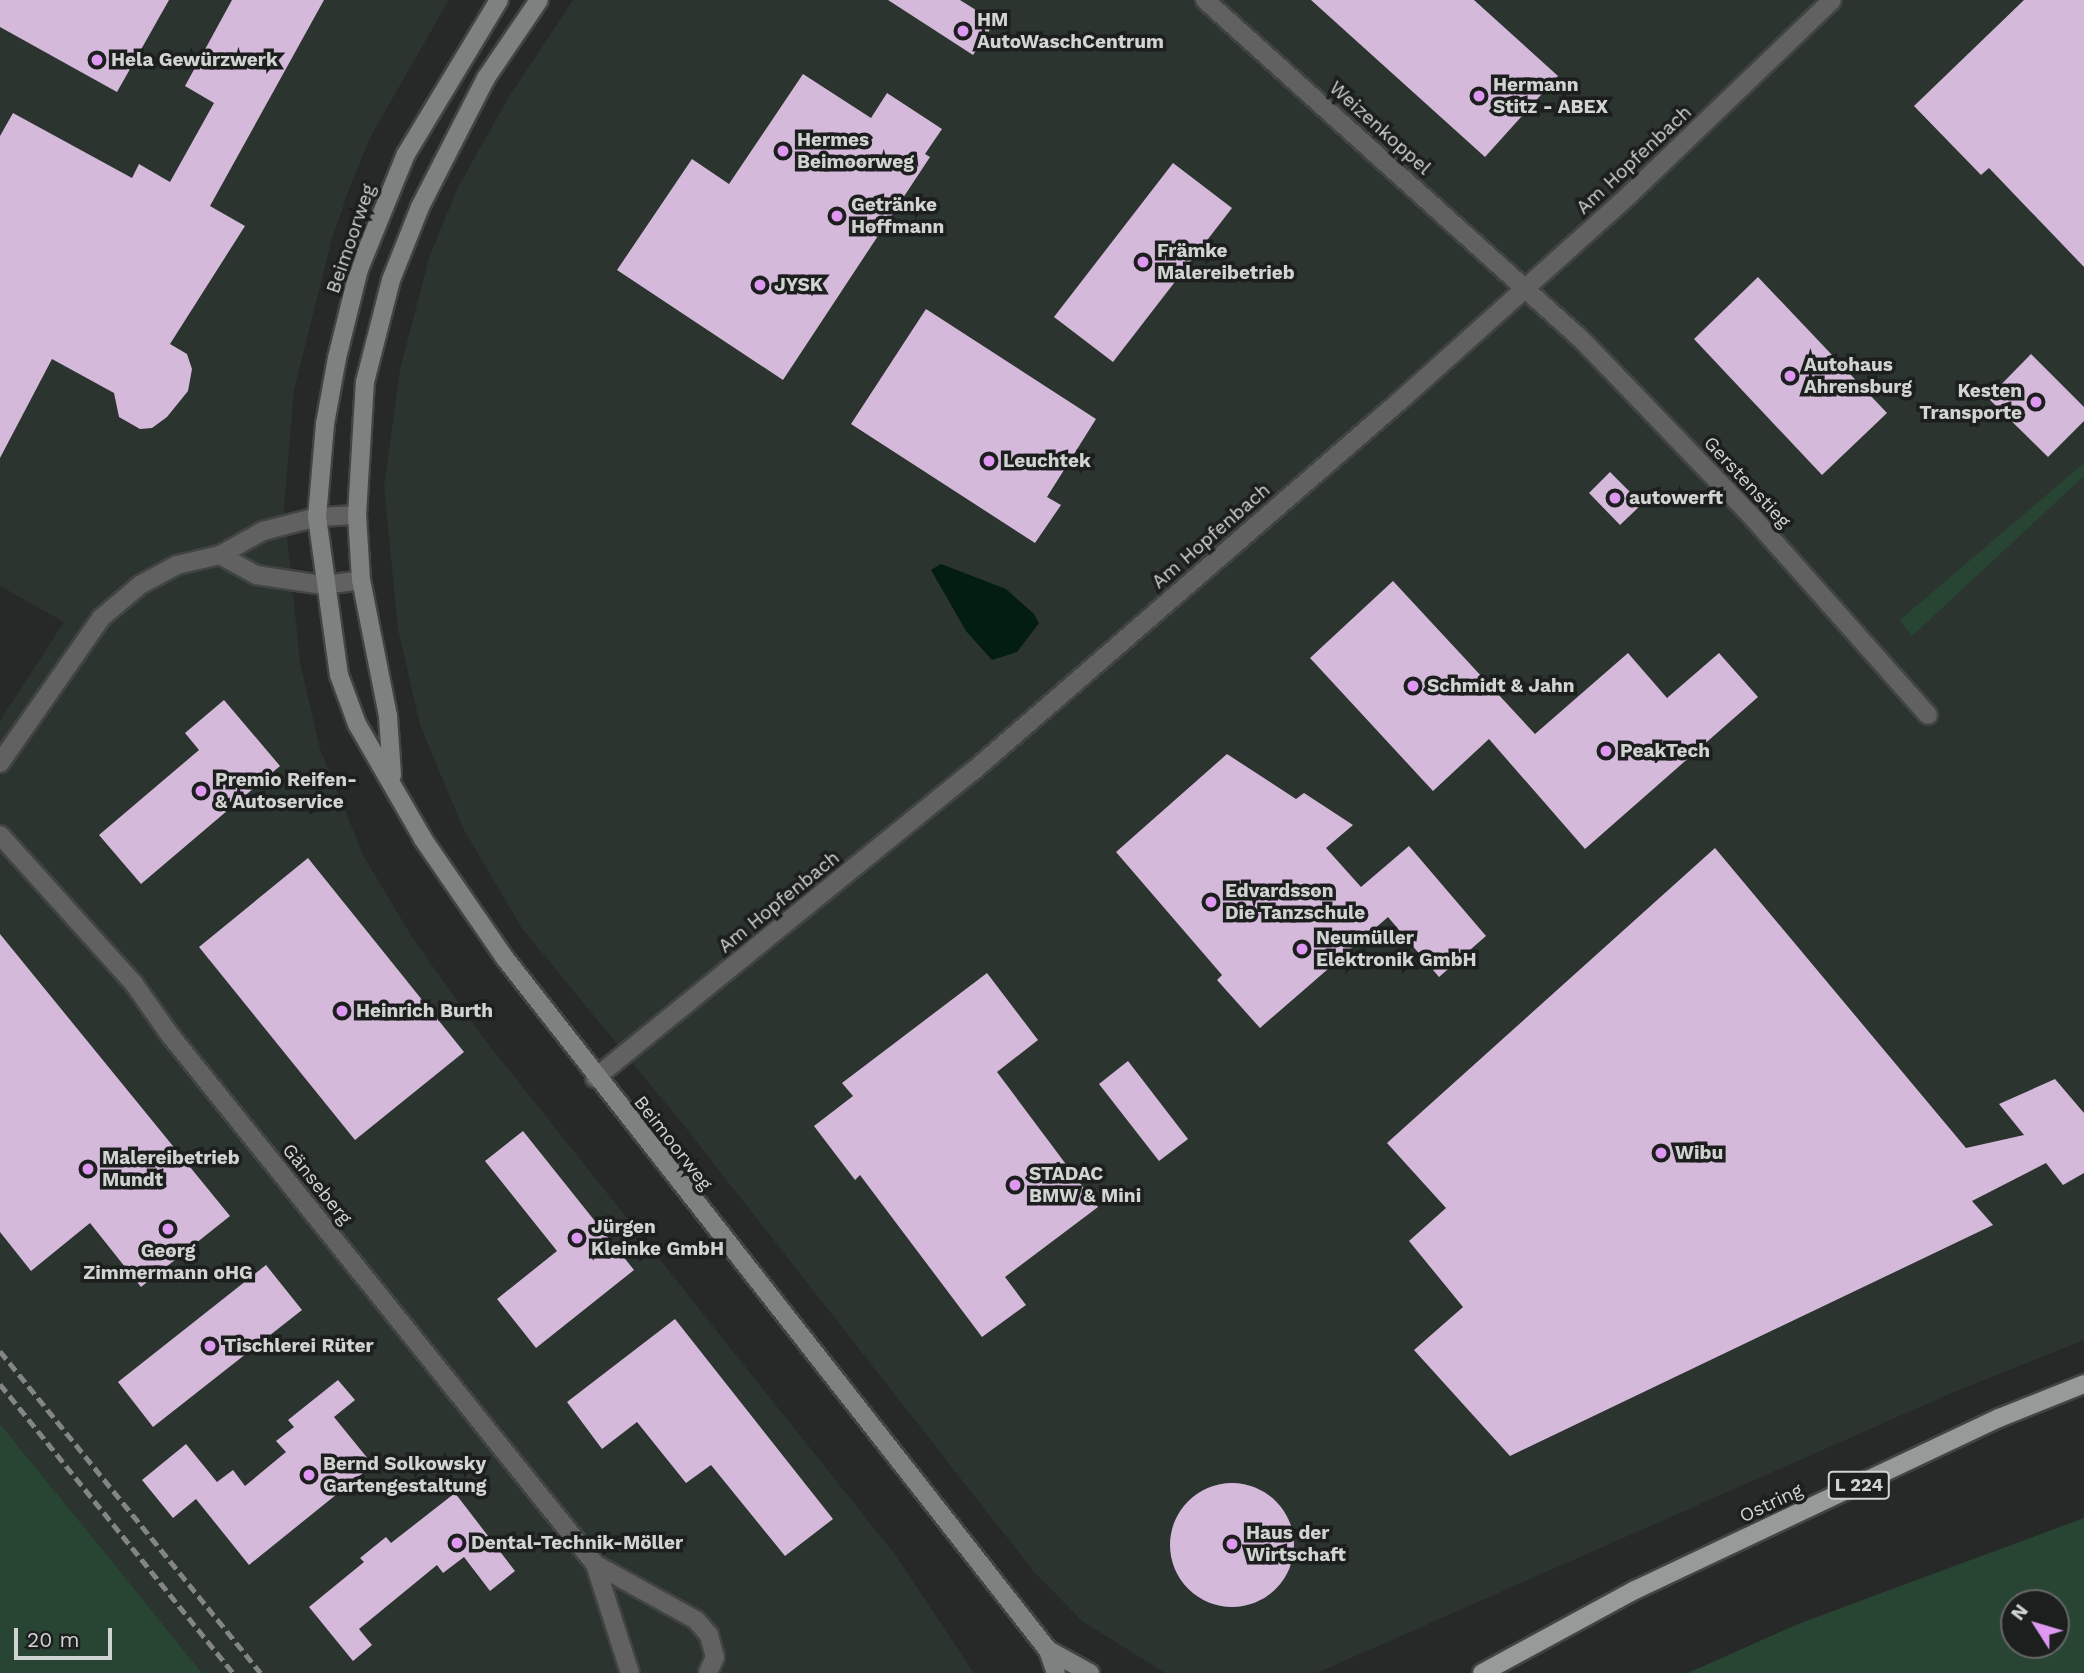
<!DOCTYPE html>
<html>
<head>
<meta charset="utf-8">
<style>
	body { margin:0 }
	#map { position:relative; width:2084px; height:1673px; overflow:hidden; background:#262927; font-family:"Work Sans",sans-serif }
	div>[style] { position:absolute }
	.built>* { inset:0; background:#2b342e }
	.green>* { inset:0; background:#284534 }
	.water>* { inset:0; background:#031e10 }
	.building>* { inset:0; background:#d4b9db }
	.round { border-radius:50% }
	.roads { filter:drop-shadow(2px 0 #424443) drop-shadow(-2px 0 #424443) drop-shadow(0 2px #424443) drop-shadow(0 -2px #424443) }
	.minor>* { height:18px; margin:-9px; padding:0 9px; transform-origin:9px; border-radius:9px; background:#606160 }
	.secondary>* { height:18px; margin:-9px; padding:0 9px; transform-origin:9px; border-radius:9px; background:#7f8180 }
	.primary>* { height:18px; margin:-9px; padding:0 9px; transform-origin:9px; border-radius:9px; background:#979a98 }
	.rail>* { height:5px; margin-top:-2.5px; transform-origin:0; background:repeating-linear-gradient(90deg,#838684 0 10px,transparent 0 15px) }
	.dots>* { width:19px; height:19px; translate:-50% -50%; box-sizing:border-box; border:4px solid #1c1f1d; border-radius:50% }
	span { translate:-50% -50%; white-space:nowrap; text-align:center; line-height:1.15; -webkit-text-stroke:7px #1c1f1d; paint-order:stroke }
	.shield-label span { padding:2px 5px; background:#1c1f1d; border:2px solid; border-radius:5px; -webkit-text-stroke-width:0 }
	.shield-label { font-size:18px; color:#d2d4d3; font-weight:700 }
	.poi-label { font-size:19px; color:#d2d4d3; font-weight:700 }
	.left { translate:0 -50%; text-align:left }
	.right { translate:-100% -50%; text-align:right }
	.street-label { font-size:19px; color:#d2d4d3 }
	.north { position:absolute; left:2000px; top:1589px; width:70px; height:70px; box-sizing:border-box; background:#1c1f1d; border:2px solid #656766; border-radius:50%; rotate:307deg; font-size:19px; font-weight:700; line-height:28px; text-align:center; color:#d2d4d3 }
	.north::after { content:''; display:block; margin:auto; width:24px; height:32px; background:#de98f2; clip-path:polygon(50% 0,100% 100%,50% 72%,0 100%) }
	.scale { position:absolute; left:14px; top:1628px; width:98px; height:32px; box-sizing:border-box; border:4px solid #d2d4d3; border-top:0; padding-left:9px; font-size:21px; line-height:24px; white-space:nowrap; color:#d2d4d3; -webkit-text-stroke:5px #1c1f1d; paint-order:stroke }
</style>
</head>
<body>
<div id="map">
	<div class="built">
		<i style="clip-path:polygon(0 0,449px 0,372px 134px,352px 181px,332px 239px,294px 390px,284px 507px,300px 662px,320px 749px,364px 857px,412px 937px,485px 1040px,897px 1557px,974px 1673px,202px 1673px,0 1424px,0 721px,64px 622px,0 586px)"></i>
		<i style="clip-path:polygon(573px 0,2084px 0,2084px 1340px,1954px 1392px,1317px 1673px,1165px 1673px,1082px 1621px,1034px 1572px,681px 1122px,521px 927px,463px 828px,420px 725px,398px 629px,384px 487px,400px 369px,430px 255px,458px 187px,507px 100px)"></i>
	</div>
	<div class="green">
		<i style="clip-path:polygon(2084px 463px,2084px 476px,1912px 636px,1900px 620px)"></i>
		<i style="clip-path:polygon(0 1424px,132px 1586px,202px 1673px,0 1673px)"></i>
		<i style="clip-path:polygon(evenodd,2084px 1518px,2084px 1673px,1688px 1673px,1798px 1624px,2084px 1518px,2014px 1603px,2056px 1603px,2056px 1645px,2014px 1645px,2014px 1603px)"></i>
	</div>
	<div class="water">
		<i style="clip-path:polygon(941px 564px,1006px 589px,1034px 614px,1039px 623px,1017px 652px,992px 660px,966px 631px,931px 570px)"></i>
	</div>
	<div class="building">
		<i style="clip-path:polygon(0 0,169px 0,117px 92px,0 27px)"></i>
		<i style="clip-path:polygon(232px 0,324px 0,210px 206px,245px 226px,170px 344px,187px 354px,192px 369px,188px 391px,167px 417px,152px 428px,140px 429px,119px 417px,114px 393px,52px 359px,0 458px,0 136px,13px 113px,132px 178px,139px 164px,170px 182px,214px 103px,185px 86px)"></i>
		<i style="clip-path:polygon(888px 0,960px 0,995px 22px,973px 55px)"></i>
		<i style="clip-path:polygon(1311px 0,1474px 0,1558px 76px,1485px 157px)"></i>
		<i style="clip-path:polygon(2024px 0,2084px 0,2084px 267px,1989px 168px,1981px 175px,1914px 106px)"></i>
		<i style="clip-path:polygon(803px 74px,871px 118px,887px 93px,942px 129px,925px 154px,930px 157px,783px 380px,617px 270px,692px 159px,729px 184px)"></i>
		<i style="clip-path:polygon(1173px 163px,1232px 208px,1113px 362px,1054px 317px)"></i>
		<i style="clip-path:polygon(1758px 277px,1887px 413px,1822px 475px,1694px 339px)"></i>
		<i style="clip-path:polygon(926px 309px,1096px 419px,1047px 497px,1061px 505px,1035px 543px,851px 424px)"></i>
		<i style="clip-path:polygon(2031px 354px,2084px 407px,2084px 421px,2048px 457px,1988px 398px)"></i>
		<i style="clip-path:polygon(1610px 472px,1642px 504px,1620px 525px,1589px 493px)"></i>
		<i style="clip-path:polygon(1393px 581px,1535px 734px,1628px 653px,1667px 698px,1719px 653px,1758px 697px,1585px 849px,1489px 739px,1433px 791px,1310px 658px)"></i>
		<i style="clip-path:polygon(224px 700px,280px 766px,141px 884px,99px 835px,199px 750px,185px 733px)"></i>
		<i style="clip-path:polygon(1227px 754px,1296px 799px,1304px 793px,1353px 825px,1326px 848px,1361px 887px,1409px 846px,1486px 936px,1439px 977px,1388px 917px,1260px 1028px,1217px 980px,1222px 975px,1116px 852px)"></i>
		<i style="clip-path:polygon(1715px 848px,1966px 1148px,2024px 1135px,1999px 1104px,2055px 1079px,2084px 1113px,2084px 1173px,2063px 1185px,2046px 1163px,1972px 1201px,1993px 1225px,1510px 1456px,1414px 1350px,1463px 1307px,1409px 1241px,1446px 1208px,1387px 1143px)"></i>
		<i style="clip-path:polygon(308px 858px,464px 1052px,355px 1140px,199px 947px)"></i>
		<i style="clip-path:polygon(0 934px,230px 1216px,141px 1287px,90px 1223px,31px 1271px,0 1232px)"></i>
		<i style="clip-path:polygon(987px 973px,1038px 1040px,997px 1072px,1098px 1207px,1005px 1277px,1026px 1305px,982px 1337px,860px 1175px,855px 1180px,814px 1126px,853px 1096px,842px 1083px)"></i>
		<i style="clip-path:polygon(1128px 1061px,1188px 1139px,1159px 1161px,1099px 1084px)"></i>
		<i style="clip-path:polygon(523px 1131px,634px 1270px,536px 1348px,497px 1299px,557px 1251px,485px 1161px)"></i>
		<i style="clip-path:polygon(266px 1265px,302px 1310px,153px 1427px,118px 1382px)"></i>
		<i style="clip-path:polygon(675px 1319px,833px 1519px,785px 1556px,711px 1465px,686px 1483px,637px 1422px,602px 1449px,567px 1402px)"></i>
		<i style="clip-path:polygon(338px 1380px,355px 1400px,334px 1417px,373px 1465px,249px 1565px,196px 1499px,173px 1518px,142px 1480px,186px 1444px,217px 1482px,233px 1470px,245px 1486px,286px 1452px,276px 1441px,294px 1427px,288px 1420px)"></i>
		<i class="round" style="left:1170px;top:1483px;width:124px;height:124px"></i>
		<i style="clip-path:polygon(455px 1493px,515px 1571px,490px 1591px,464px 1557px,443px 1573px,437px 1565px,359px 1629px,372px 1645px,353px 1661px,309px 1607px,364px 1562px,360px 1558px,386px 1537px,391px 1543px)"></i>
	</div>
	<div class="roads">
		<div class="minor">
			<i style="left:1205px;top:0;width:509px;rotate:42.05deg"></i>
			<i style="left:1583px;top:341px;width:247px;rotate:46.1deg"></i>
			<i style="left:1754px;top:519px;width:262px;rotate:48.4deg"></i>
			<i style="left:220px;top:555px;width:41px;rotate:29.1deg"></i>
			<i style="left:256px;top:575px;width:68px;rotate:8.5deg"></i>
			<i style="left:323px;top:585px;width:38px;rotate:-7deg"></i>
			<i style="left:0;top:763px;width:177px;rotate:-55.1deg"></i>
			<i style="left:101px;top:618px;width:51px;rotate:-40.2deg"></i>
			<i style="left:140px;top:585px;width:42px;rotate:-28.4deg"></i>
			<i style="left:177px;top:565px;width:44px;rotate:-13.1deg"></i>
			<i style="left:220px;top:555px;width:49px;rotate:-29.2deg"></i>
			<i style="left:263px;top:531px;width:56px;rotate:-14.5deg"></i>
			<i style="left:317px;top:517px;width:40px;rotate:-2.9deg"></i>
			<i style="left:0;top:835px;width:200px;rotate:48deg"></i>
			<i style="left:134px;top:984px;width:62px;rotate:54.8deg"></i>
			<i style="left:170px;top:1035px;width:679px;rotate:51.22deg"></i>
			<i style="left:595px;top:1564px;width:115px;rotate:29deg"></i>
			<i style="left:696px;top:1620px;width:20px;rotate:49deg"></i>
			<i style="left:709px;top:1635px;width:23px;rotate:75deg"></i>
			<i style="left:715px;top:1657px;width:17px;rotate:114deg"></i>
			<i style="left:595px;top:1078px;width:486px;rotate:-39.1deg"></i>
			<i style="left:972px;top:772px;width:569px;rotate:-40.94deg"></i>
			<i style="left:1402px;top:399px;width:305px;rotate:-41.9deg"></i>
			<i style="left:1629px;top:195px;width:281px;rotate:-43.8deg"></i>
			<i style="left:595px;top:1564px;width:114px;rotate:72.2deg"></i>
		</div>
		<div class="secondary">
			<i style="left:499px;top:0;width:180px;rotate:121.1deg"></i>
			<i style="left:406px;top:154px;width:124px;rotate:112.2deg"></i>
			<i style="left:359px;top:269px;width:92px;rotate:103.9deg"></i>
			<i style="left:337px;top:358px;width:67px;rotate:100.3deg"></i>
			<i style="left:325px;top:424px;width:93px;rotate:94.9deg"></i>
			<i style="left:317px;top:517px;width:160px;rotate:82.1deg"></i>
			<i style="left:339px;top:675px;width:52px;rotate:69.8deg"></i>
			<i style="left:357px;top:724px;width:133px;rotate:60.1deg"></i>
			<i style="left:423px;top:839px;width:143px;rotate:55.5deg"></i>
			<i style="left:504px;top:957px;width:881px;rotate:51.87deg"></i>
			<i style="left:1048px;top:1650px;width:24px;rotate:71deg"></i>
			<i style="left:392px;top:775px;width:59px;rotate:-93.9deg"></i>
			<i style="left:388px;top:716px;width:139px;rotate:-101.2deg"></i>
			<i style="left:361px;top:580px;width:65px;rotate:-93.5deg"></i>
			<i style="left:357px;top:515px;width:133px;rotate:-86.6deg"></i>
			<i style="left:365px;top:382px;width:105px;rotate:-75.7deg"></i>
			<i style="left:391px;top:280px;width:79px;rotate:-68.3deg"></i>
			<i style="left:420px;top:207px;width:145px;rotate:-62.9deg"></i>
			<i style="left:486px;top:78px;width:94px;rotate:-55.8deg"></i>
			<i style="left:1048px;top:1650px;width:48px;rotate:28.7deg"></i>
		</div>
		<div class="primary">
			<i style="left:1482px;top:1673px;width:174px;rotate:-28.5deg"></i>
			<i style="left:1635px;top:1590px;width:403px;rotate:-25.3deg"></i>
			<i style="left:1999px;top:1418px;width:92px;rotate:-21.8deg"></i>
		</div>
	</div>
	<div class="rail">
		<i style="left:0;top:1351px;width:414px;rotate:51deg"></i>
		<i style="left:0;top:1384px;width:371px;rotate:51.1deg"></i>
	</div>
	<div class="dots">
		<i style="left:963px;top:31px;background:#de98f2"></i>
		<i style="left:97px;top:60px;background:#de98f2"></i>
		<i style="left:1479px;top:96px;background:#de98f2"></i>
		<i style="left:783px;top:151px;background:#de98f2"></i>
		<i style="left:837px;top:216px;background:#de98f2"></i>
		<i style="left:1143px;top:262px;background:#de98f2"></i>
		<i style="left:760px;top:285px;background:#de98f2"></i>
		<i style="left:1790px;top:376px;background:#de98f2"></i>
		<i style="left:2036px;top:402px;background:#de98f2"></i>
		<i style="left:989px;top:461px;background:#de98f2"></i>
		<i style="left:1615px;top:498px;background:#de98f2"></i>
		<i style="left:1413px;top:686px;background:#de98f2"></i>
		<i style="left:1606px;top:751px;background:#de98f2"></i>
		<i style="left:201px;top:791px;background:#de98f2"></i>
		<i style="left:1211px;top:902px;background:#de98f2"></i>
		<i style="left:1302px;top:949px;background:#de98f2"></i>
		<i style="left:342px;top:1011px;background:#de98f2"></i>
		<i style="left:1661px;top:1153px;background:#de98f2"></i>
		<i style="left:88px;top:1169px;background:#de98f2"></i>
		<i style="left:1015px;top:1185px;background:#de98f2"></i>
		<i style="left:168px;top:1229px;background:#de98f2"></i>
		<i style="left:577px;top:1238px;background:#de98f2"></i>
		<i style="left:210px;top:1346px;background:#de98f2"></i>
		<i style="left:309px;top:1475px;background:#de98f2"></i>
		<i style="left:457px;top:1543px;background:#de98f2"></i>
		<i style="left:1232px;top:1544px;background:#de98f2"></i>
	</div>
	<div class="shield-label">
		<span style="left:1859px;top:1485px">L 224</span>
	</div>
	<div class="poi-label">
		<span class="left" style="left:977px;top:31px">HM<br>AutoWaschCentrum</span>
		<span class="left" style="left:111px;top:60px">Hela Gewürzwerk</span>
		<span class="left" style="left:1493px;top:96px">Hermann<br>Stitz - ABEX</span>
		<span class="left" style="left:797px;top:151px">Hermes<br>Beimoorweg</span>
		<span class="left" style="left:851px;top:216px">Getränke<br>Hoffmann</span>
		<span class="left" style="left:1157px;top:262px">Främke<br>Malereibetrieb</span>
		<span class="left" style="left:774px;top:285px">JYSK</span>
		<span class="left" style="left:1804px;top:376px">Autohaus<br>Ahrensburg</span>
		<span class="right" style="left:2022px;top:402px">Kesten<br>Transporte</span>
		<span class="left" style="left:1003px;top:461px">Leuchtek</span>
		<span class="left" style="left:1629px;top:498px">autowerft</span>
		<span class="left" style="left:1427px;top:686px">Schmidt &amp; Jahn</span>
		<span class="left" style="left:1620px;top:751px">PeakTech</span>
		<span class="left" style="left:215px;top:791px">Premio Reifen-<br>&amp; Autoservice</span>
		<span class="left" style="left:1225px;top:902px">Edvardsson<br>Die Tanzschule</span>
		<span class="left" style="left:1316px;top:949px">Neumüller<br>Elektronik GmbH</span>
		<span class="left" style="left:356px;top:1011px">Heinrich Burth</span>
		<span class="left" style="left:1675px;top:1153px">Wibu</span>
		<span class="left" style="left:102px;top:1169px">Malereibetrieb<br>Mundt</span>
		<span class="left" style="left:1029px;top:1185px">STADAC<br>BMW &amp; Mini</span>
		<span class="left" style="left:591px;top:1238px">Jürgen<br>Kleinke GmbH</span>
		<span style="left:168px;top:1262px">Georg<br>Zimmermann oHG</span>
		<span class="left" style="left:224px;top:1346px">Tischlerei Rüter</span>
		<span class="left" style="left:323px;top:1475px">Bernd Solkowsky<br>Gartengestaltung</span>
		<span class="left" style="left:1246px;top:1544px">Haus der<br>Wirtschaft</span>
		<span class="left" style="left:471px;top:1543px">Dental-Technik-Möller</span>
	</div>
	<div class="street-label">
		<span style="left:1380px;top:128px;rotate:42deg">Weizenkoppel</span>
		<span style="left:1634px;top:160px;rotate:-43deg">Am Hopfenbach</span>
		<span style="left:351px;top:239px;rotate:-71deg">Beimoorweg</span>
		<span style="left:1747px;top:482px;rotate:47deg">Gerstenstieg</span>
		<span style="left:1211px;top:536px;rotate:-41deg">Am Hopfenbach</span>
		<span style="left:779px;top:902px;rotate:-39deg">Am Hopfenbach</span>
		<span style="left:673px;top:1143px;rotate:52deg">Beimoorweg</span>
		<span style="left:317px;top:1184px;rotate:51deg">Gänseberg</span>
		<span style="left:1771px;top:1503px;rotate:-25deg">Ostring</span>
	</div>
	<div class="north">N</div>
	<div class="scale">20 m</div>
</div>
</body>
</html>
